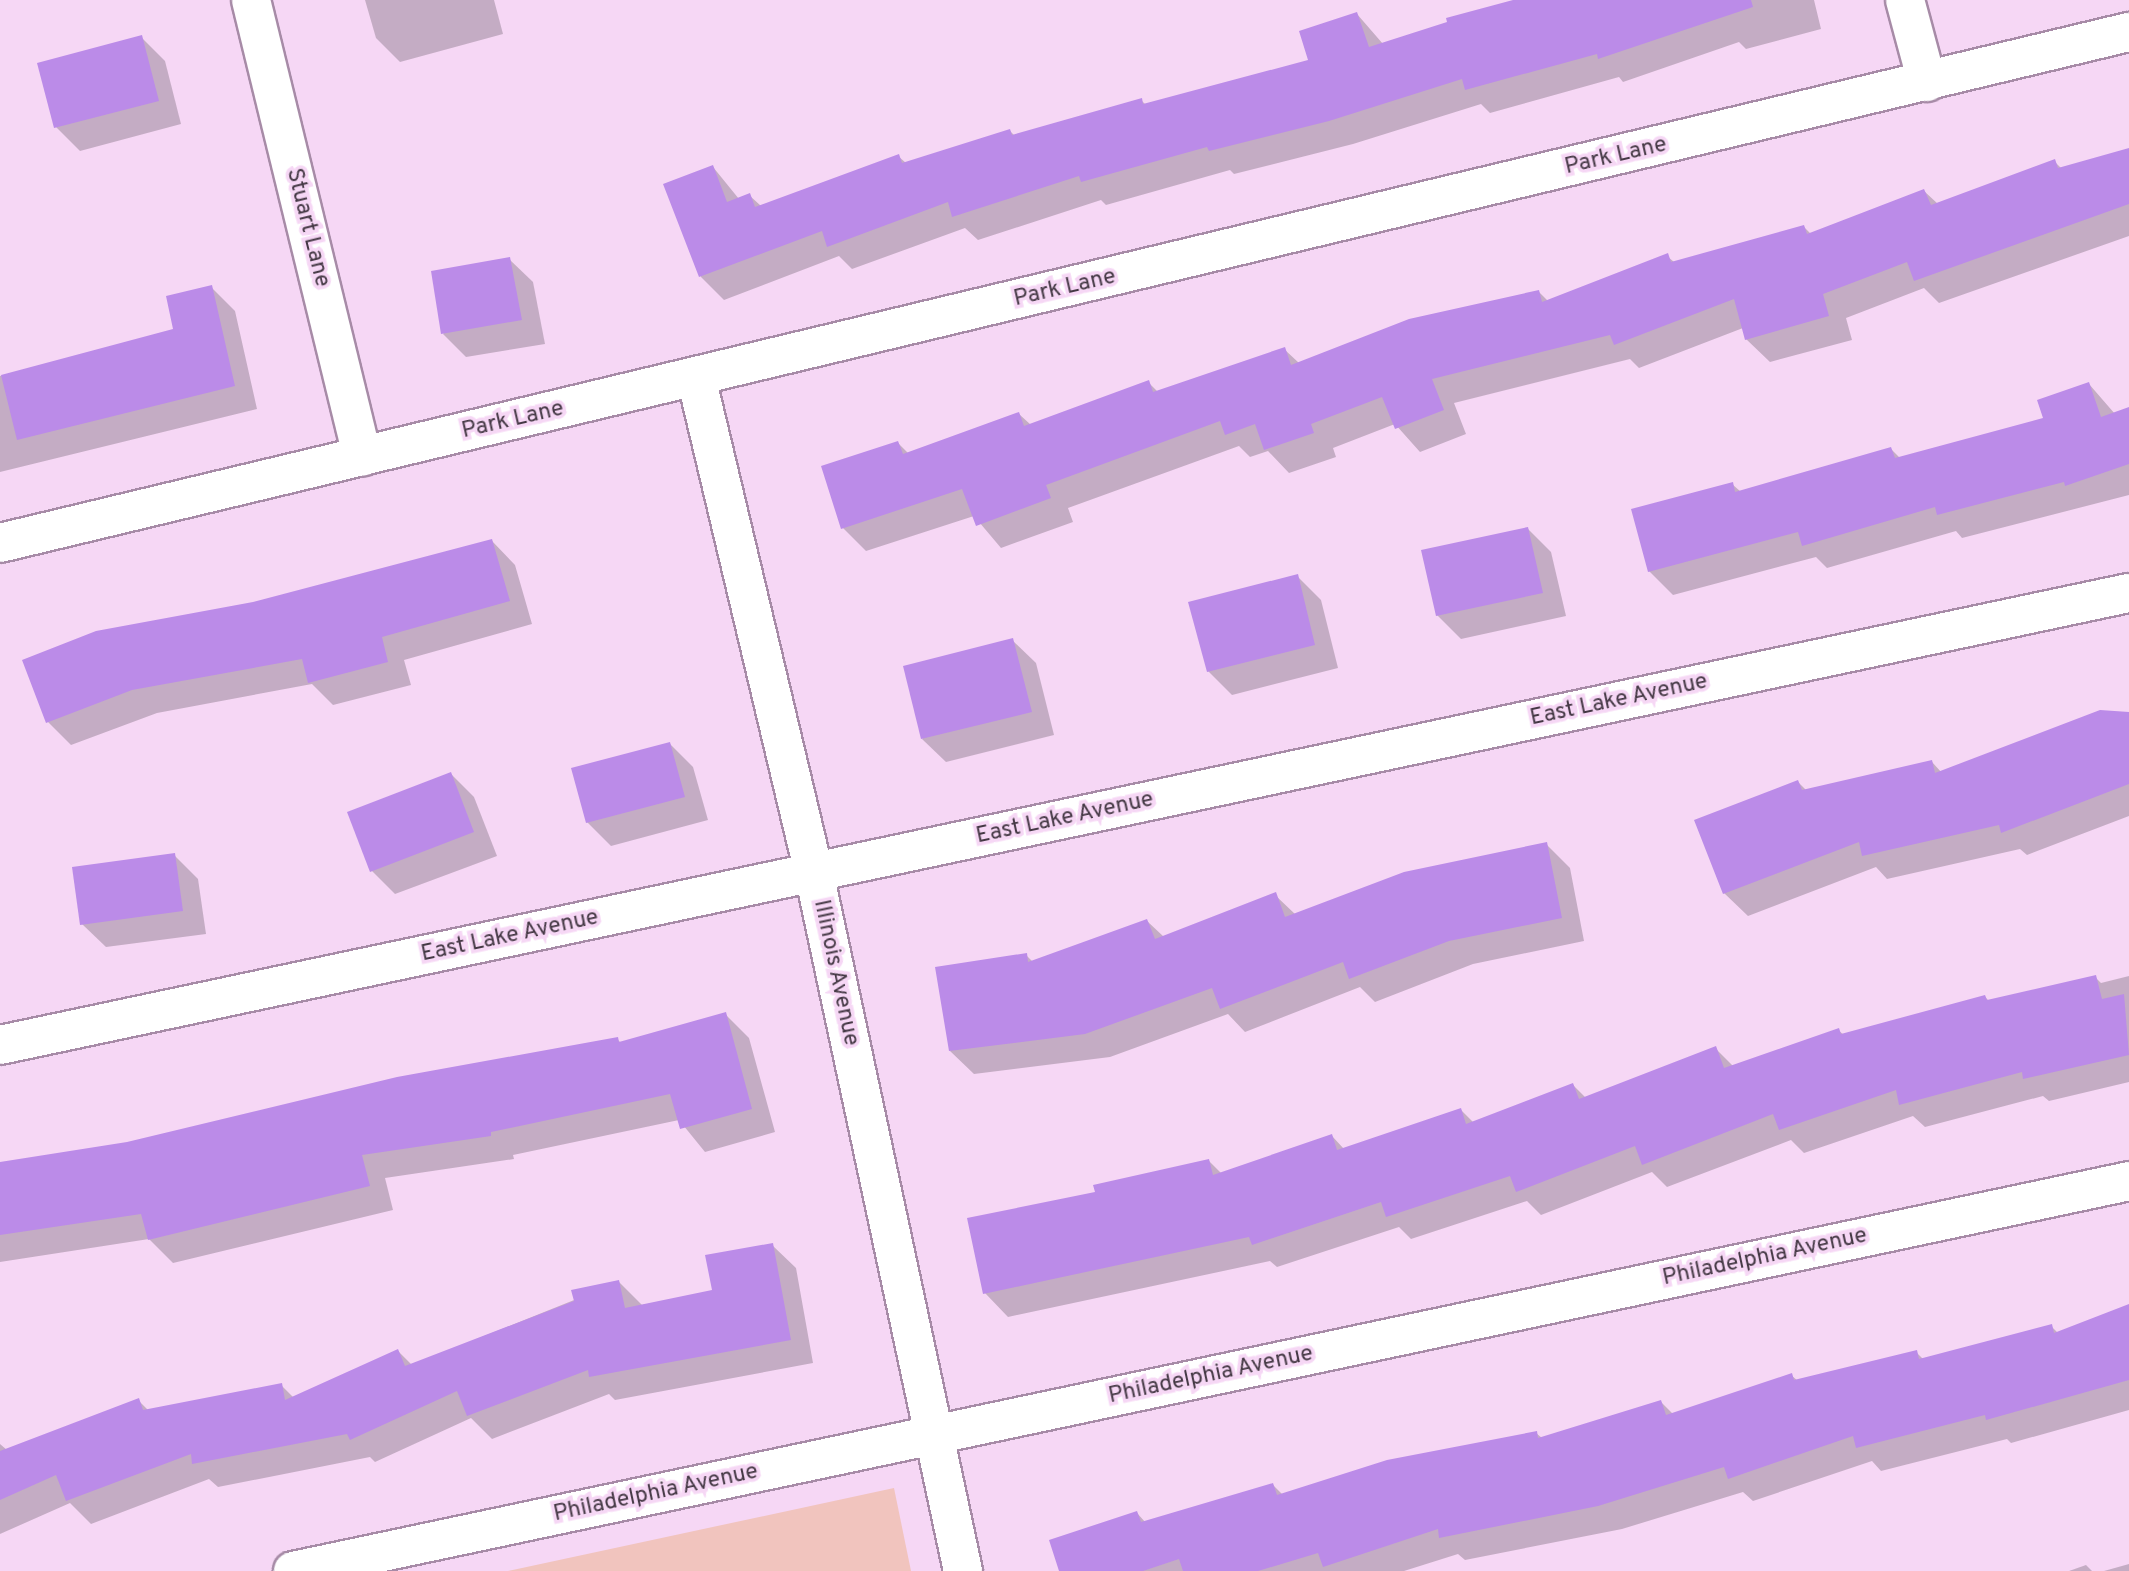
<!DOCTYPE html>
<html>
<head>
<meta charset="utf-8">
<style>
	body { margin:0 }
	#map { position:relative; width:2129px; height:1571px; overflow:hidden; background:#f6d7f5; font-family:Overpass,sans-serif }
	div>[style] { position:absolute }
	.green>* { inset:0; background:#f1c4be }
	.shadow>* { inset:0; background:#0003 }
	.building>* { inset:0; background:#bb8be8 }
	.roads { filter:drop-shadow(2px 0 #a78ba7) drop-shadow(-2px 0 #a78ba7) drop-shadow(0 2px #a78ba7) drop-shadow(0 -2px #a78ba7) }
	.minor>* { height:38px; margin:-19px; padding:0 19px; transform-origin:19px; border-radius:19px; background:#fff }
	span { translate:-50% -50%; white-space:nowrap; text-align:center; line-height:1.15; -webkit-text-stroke:7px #f6d7f5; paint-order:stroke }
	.street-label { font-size:23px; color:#443844 }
</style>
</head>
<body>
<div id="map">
	<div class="green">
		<i style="clip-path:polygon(894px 1488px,911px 1571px,508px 1571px)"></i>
	</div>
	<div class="shadow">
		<i style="clip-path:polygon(365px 0,494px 0,503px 34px,400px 62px,376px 38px)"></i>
		<i style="clip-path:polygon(1520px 0,1814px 0,1821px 29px,1746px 49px,1739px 42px,1623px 82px,1619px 77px,1490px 113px,1481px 104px,1353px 144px,1234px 174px,1230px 170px,1106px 205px,1101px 200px,978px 240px,965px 228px,852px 269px,839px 256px,724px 300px,701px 277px,666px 185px,713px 167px,739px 199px,749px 195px,761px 206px,898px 156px,906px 163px,1010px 131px,1015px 136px,1141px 100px,1146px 105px,1311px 61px,1357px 14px,1383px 44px)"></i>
		<i style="clip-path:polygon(141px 37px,165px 61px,181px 124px,80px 151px,56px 127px)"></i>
		<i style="clip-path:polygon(2129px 151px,2129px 236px,1939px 303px,1924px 288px,1846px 318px,1852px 340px,1770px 362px,1746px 339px,1743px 328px,1639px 368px,1630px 359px,1454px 403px,1466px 434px,1420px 452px,1395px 424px,1333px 448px,1336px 457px,1289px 473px,1268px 451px,1250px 457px,1239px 446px,1068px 508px,1073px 522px,1001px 548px,974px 516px,866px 551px,843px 528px,898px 443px,909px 454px,1019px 414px,1031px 425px,1148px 382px,1158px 392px,1284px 349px,1299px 363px,1539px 292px,1548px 301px,1667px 256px,1674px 262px,1804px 227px,1811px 234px,1924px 191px,1938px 204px,2054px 161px,2061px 168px)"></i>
		<i style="clip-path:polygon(509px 259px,533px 282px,545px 344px,466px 357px,443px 334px)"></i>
		<i style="clip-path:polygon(211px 287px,235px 311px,257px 409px,0 472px,0 376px,175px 330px)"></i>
		<i style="clip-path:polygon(2089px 384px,2115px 414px,2129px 409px,2129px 495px,1962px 538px,1956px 531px,1827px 568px,1816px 557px,1673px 595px,1649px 571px,1732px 484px,1741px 492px,1891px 449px,1900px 458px,2045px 419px)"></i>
		<i style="clip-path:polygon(1528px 529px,1551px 552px,1566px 616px,1461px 639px,1437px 615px)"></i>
		<i style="clip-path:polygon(492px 541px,515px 565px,532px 624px,404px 660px,411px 685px,333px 705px,312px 684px,157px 713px,71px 745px,48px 722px,253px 603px)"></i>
		<i style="clip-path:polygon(1297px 576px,1321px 600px,1338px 668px,1232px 695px,1208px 671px)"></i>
		<i style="clip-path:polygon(1012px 640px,1036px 663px,1054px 735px,946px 762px,922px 739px)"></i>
		<i style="clip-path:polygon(2129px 713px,2129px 816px,2027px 855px,2020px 849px,1887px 879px,1876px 867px,1748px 916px,1724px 893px,1798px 782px,1806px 790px,1932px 762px,1942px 773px)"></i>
		<i style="clip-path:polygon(670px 744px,693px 767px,708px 820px,611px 846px,587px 822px)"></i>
		<i style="clip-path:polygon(451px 774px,474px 797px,497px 856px,395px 894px,372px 871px)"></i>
		<i style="clip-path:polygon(1546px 844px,1570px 868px,1584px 941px,1473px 964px,1375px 1002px,1360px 987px,1245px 1032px,1228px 1014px,1110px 1057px,974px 1074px,950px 1051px,1026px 955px,1033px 962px,1147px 921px,1164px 937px,1275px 895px,1296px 915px)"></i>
		<i style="clip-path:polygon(174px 855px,198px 879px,206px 934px,106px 947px,82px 924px)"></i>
		<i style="clip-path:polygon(2129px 976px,2129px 1082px,2049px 1101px,2043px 1096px,1925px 1127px,1913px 1116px,1804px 1153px,1791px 1140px,1667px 1187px,1652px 1172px,1541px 1215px,1527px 1201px,1411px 1239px,1399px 1227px,1277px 1267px,1270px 1261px,1008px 1317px,985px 1293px,1097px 1193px,1209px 1161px,1222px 1174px,1332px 1136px,1344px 1149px,1461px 1110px,1474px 1123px,1573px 1085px,1586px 1098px,1715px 1048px,1733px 1066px,1838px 1030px,1844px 1035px,1985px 997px,1989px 1001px,2095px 977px,2101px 983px)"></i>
		<i style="clip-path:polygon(725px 1014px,749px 1038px,775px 1132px,705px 1152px,679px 1120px,513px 1155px,514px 1159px,385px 1178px,393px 1210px,173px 1263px,149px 1239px,0 1262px,0 1164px,128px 1144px,617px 1039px,621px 1043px)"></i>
		<i style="clip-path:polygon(772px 1245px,796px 1268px,813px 1363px,615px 1400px,609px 1394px,492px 1439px,471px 1418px,375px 1462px,370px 1457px,218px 1487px,209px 1479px,91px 1524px,70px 1503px,0 1534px,0 1444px,7px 1450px,138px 1400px,149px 1411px,281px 1385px,294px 1398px,398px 1351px,412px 1365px,619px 1282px,642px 1305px,714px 1292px)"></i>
		<i style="clip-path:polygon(2129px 1306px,2129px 1410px,2011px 1443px,2007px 1439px,1881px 1471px,1872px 1461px,1753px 1501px,1743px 1492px,1622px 1529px,1465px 1560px,1458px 1554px,1404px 1571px,1061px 1571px,1137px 1513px,1146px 1523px,1273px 1485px,1283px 1495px,1536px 1433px,1542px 1438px,1661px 1402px,1674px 1415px,1791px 1375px,1798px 1381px,1916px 1352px,1924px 1360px,2051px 1326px,2058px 1333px)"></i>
		<i style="clip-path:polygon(2129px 1564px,2129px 1571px,2104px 1571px)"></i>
		<i style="clip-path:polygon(2086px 1565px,2092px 1571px,2069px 1571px)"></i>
	</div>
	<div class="building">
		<i style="clip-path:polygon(1513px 0,1751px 0,1753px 7px,1598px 59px,1597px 54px,1465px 90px,1462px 79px,1329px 121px,1209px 151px,1207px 147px,1081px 182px,1079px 176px,952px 217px,948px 202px,827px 247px,822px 231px,699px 277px,663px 184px,713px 165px,727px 202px,750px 193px,755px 207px,899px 154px,902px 163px,1010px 129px,1012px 135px,1142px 98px,1143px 104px,1308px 60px,1299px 31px,1357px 12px,1369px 47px,1447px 22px,1446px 18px)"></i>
		<i style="clip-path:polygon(142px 35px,159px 101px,54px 128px,37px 63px)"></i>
		<i style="clip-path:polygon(2129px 148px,2129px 204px,1914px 281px,1907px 262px,1823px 294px,1829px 316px,1745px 340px,1734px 299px,1614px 345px,1610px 335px,1432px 379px,1444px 410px,1395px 429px,1382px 397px,1311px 424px,1314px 433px,1264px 450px,1255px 424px,1225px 435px,1220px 421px,1046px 485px,1051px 498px,976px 526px,962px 489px,841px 529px,821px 466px,898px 441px,903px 454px,1019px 412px,1024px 426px,1149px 380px,1153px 392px,1285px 347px,1291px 365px,1409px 319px,1539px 290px,1542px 302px,1668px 253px,1671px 262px,1804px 225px,1807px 234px,1924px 189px,1931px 205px,2055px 159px,2058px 168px)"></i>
		<i style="clip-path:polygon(510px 257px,522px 320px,441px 334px,431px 271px)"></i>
		<i style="clip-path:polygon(212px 285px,235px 386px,17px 440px,1px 375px,173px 329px,166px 296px)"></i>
		<i style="clip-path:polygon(2089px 382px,2101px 417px,2129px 407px,2129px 464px,2065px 486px,2064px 482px,1937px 515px,1935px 507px,1802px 546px,1798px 532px,1648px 572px,1631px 509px,1733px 482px,1735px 492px,1891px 447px,1895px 458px,2043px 418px,2037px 400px)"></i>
		<i style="clip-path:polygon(1528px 527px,1543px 593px,1436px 616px,1421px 550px)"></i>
		<i style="clip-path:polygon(492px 539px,510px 601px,382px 637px,388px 662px,308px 683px,302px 659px,132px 690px,46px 723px,22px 660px,96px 631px,253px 602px)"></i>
		<i style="clip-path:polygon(1298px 574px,1315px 645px,1207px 672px,1188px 602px)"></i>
		<i style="clip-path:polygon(1013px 638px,1032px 712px,921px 739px,903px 666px)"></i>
		<i style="clip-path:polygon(2100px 710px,2129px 712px,2129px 784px,2001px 833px,1999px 825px,1862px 856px,1859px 842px,1723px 894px,1694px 820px,1798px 780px,1802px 790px,1932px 760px,1935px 773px)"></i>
		<i style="clip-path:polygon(670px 742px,685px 797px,586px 823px,571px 768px)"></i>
		<i style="clip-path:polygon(451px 772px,474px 832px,370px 872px,347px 812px)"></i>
		<i style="clip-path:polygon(1547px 842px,1562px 918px,1449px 941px,1349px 979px,1343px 962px,1220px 1009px,1212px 988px,1085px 1034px,949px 1051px,935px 967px,1027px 953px,1028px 962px,1147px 919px,1155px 939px,1276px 892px,1285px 917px,1404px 872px)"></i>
		<i style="clip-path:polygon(175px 853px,183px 911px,80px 925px,72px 867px)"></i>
		<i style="clip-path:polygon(2096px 975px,2102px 999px,2124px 994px,2129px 1055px,2023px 1079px,2022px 1072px,1899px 1105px,1896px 1090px,1779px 1130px,1773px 1114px,1642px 1165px,1635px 1146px,1516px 1192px,1510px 1176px,1386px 1217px,1381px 1202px,1252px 1245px,1249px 1237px,983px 1294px,967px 1218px,1095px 1192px,1093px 1185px,1209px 1159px,1213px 1175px,1332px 1134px,1337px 1150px,1461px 1108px,1466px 1124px,1573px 1083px,1579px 1099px,1716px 1046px,1724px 1068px,1839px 1028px,1841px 1034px,1985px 995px,1987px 1000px)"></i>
		<i style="clip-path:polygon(726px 1012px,752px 1109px,680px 1129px,670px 1094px,491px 1132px,491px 1136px,362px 1155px,370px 1186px,148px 1240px,141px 1214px,0 1235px,0 1162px,127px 1142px,397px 1077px,618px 1037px,619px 1042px)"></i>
		<i style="clip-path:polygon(773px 1243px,791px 1340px,589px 1377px,588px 1370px,467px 1416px,457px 1391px,350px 1440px,347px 1434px,192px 1464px,191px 1454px,66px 1501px,56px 1475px,0 1500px,0 1451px,139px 1398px,143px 1410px,282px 1383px,285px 1400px,398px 1349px,405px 1366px,574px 1301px,571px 1290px,619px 1280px,625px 1308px,712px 1290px,705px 1255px)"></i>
		<i style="clip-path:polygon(2129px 1304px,2129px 1380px,1986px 1420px,1985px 1415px,1856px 1448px,1853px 1436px,1728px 1479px,1724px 1467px,1598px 1506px,1439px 1538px,1438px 1529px,1323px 1567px,1318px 1553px,1258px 1571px,1183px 1571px,1179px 1559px,1143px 1571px,1059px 1571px,1049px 1540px,1137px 1511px,1141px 1522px,1273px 1483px,1277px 1495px,1387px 1460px,1537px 1431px,1538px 1438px,1661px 1400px,1666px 1415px,1792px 1373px,1794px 1380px,1917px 1350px,1919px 1359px,2052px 1324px,2054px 1333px)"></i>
	</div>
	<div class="roads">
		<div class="minor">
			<i style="left:251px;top:0;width:470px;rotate:76.3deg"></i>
			<i style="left:1905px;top:0;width:85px;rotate:75deg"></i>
			<i style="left:696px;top:377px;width:510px;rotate:76.62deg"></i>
			<i style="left:814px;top:873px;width:714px;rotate:77.95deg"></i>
			<i style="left:0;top:543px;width:2189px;rotate:-13.5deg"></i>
			<i style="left:0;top:1045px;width:2176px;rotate:-11.99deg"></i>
			<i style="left:293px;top:1571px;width:1877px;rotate:-11.99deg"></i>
		</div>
	</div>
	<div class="street-label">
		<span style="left:1616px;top:157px;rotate:-13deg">Park Lane</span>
		<span style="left:307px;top:228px;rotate:76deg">Stuart Lane</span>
		<span style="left:1065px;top:289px;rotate:-13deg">Park Lane</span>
		<span style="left:513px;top:421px;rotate:-13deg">Park Lane</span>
		<span style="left:1619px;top:701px;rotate:-12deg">East Lake Avenue</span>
		<span style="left:1065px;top:819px;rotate:-12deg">East Lake Avenue</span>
		<span style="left:510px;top:937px;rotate:-12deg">East Lake Avenue</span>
		<span style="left:835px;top:973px;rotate:78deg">Illinois Avenue</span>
		<span style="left:1765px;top:1258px;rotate:-12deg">Philadelphia Avenue</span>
		<span style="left:1211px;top:1376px;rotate:-12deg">Philadelphia Avenue</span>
		<span style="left:656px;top:1494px;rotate:-12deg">Philadelphia Avenue</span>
	</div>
</div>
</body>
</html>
